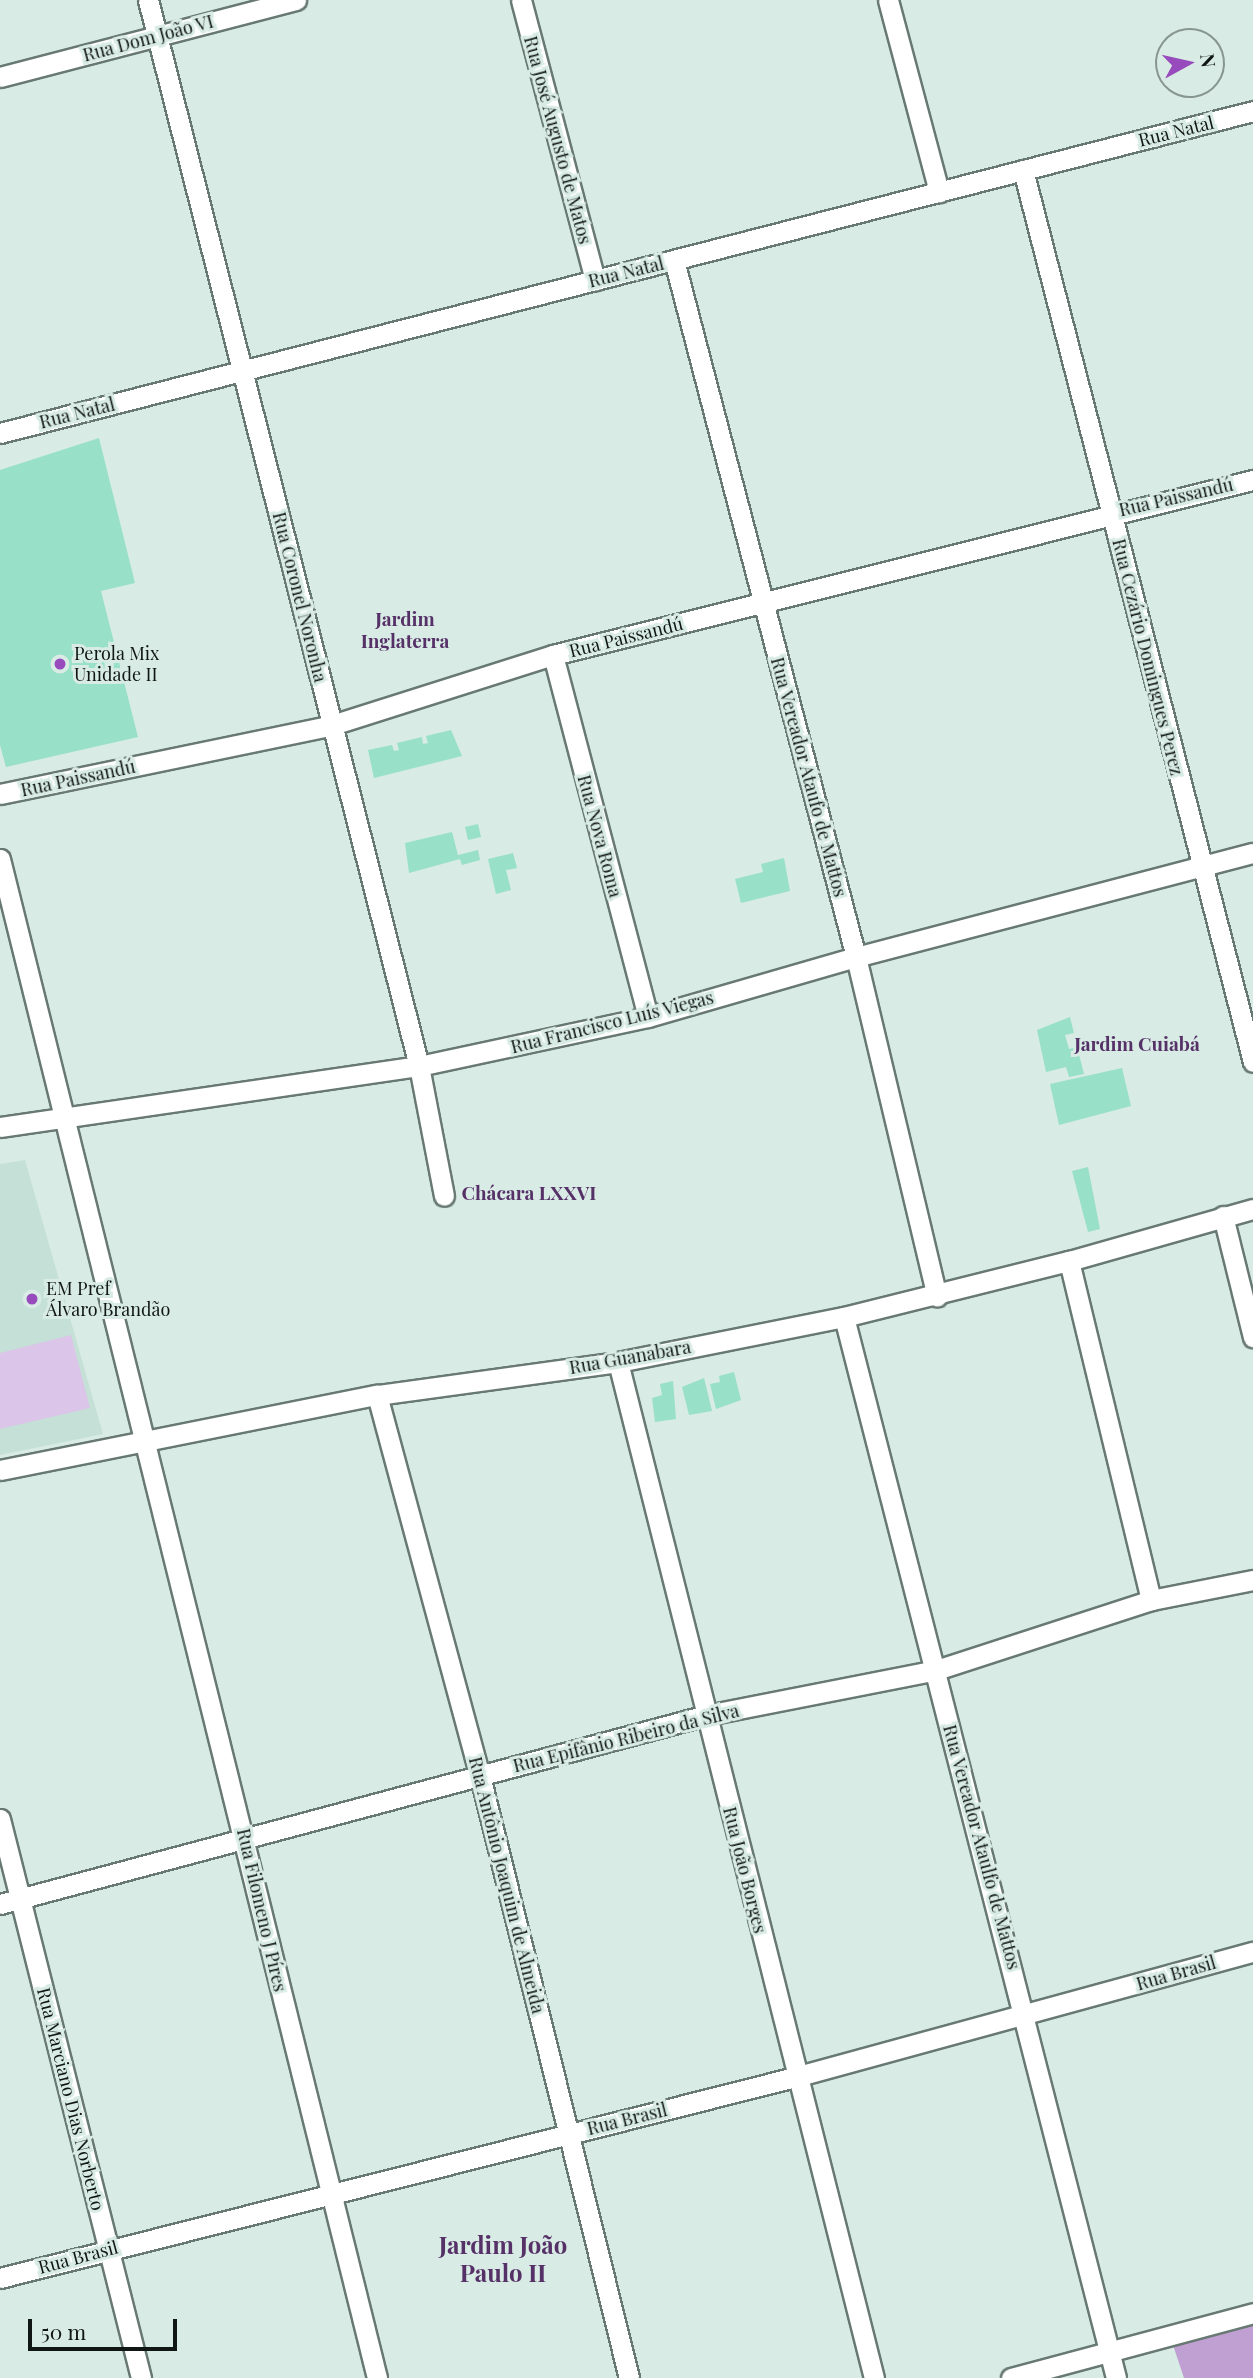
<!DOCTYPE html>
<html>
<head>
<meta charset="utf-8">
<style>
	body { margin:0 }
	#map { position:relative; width:1253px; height:2378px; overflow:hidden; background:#d8ebe4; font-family:"Playfair Display",serif }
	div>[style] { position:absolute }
	.built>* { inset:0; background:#c5e0d6 }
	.green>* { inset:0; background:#dbc5e8 }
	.forest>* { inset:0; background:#c09fd2 }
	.building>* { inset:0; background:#98e0c8 }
	.roads { filter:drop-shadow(2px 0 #687973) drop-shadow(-2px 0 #687973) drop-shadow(0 2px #687973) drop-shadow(0 -2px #687973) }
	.minor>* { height:19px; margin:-9.5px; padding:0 9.5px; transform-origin:9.5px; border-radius:9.5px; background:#fff }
	.dots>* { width:19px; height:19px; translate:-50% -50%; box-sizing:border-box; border:4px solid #d8ebe4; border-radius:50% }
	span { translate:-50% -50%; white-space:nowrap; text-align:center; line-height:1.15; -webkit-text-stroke:6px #d8ebe4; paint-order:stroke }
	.street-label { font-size:18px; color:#101614 }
	.poi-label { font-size:18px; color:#101614 }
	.left { translate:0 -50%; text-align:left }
	.neighbourhood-label { font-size:19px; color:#563168; font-weight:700 }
	.district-label { font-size:24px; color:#563168; font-weight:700 }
	.north { position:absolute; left:1155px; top:28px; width:70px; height:70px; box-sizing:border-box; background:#d8ebe4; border:2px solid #889691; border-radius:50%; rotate:82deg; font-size:19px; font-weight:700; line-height:28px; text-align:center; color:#101614 }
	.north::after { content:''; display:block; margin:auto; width:24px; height:32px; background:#984bbc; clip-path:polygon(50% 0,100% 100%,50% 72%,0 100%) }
	.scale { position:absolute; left:28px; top:2319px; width:149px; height:32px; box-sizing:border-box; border:4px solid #101614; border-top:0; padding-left:9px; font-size:21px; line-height:24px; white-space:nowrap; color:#101614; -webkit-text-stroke:5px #d8ebe4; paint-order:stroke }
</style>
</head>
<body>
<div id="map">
	<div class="built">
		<i style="clip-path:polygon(25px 1160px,103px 1434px,0 1455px,0 1164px)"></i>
	</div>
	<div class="green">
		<i style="clip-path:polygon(71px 1335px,90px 1408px,0 1429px,0 1353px)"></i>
	</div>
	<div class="forest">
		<i style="clip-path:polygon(1253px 2318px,1253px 2378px,1184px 2378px,1171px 2339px)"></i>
	</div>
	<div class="building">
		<i style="clip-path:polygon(99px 438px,135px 583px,101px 591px,138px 737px,6px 767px,0 745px,0 470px)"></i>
		<i style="clip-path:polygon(451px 730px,462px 756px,374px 778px,368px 750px,392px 745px,394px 751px,399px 750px,397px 743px,422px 737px,423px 744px,428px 743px,426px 736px)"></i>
		<i style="clip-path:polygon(478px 824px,481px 837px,468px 840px,465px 827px)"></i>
		<i style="clip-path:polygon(452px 832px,458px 855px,478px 850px,480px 860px,462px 865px,460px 859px,409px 873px,405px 843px)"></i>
		<i style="clip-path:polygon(513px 853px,517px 868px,506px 870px,511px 890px,496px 894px,488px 859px)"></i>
		<i style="clip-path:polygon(784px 858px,790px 891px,741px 903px,735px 879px,763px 872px,761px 864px)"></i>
		<i style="clip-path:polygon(1070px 1017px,1074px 1033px,1065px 1035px,1069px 1049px,1077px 1047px,1084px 1074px,1069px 1077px,1066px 1067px,1046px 1072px,1037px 1030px)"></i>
		<i style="clip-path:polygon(1122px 1068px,1131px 1106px,1059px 1125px,1050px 1084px)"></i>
		<i style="clip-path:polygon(1088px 1167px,1100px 1229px,1088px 1232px,1072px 1171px)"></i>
		<i style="clip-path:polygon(734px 1372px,741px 1400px,716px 1409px,710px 1384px,720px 1382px,719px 1376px)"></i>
		<i style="clip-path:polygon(704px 1378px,712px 1411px,689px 1415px,682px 1387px)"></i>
		<i style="clip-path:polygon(673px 1381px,676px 1419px,655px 1422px,652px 1398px,662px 1395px,660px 1384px)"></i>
	</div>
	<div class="roads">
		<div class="minor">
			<i style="left:148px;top:0;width:1100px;rotate:75.74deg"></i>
			<i style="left:419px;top:1066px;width:132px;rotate:79.1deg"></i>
			<i style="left:521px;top:0;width:290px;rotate:75.2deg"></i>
			<i style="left:888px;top:0;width:199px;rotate:75.1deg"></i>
			<i style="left:0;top:77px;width:306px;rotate:-14.6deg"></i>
			<i style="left:1023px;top:170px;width:921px;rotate:75.54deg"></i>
			<i style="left:674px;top:260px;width:720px;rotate:75.37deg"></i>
			<i style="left:856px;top:957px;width:349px;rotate:76.6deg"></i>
			<i style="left:0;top:433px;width:1294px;rotate:-14.41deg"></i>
			<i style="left:553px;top:655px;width:374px;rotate:75.3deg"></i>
			<i style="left:0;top:794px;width:339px;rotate:-11.7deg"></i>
			<i style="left:332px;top:725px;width:232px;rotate:-17.6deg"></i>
			<i style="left:553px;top:655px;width:722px;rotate:-14.04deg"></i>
			<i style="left:0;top:859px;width:1565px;rotate:76.06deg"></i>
			<i style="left:0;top:1127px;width:423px;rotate:-8.3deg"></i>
			<i style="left:419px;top:1066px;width:234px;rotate:-12.1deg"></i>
			<i style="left:648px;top:1017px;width:216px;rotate:-16.1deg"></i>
			<i style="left:856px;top:957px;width:410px;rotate:-14.7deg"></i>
			<i style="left:1223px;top:1216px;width:125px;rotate:76.1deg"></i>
			<i style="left:1069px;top:1261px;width:349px;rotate:76.4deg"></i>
			<i style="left:844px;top:1317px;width:1095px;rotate:75.62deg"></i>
			<i style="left:618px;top:1362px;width:1048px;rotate:75.86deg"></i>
			<i style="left:377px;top:1395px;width:395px;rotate:74.9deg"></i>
			<i style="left:480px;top:1776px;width:620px;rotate:76.1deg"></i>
			<i style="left:0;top:1470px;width:384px;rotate:-11.3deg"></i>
			<i style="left:377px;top:1395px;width:243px;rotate:-7.8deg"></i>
			<i style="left:618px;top:1362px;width:230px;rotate:-11.3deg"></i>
			<i style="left:844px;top:1317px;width:232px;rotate:-14deg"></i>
			<i style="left:1069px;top:1261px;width:191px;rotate:-15.8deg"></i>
			<i style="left:0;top:1819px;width:577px;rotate:75.84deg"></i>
			<i style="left:0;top:1904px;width:732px;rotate:-14.97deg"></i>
			<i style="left:707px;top:1715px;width:233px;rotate:-11.1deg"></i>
			<i style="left:936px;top:1670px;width:226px;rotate:-18deg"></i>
			<i style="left:1151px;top:1600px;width:104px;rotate:-11.1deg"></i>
			<i style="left:0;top:2278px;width:820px;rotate:-14.19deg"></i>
			<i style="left:795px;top:2077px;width:475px;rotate:-15.3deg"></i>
			<i style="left:1011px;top:2378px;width:251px;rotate:-15deg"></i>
		</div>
	</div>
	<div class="dots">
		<i style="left:60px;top:664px;background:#984bbc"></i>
		<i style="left:32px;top:1299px;background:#984bbc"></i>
	</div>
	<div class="street-label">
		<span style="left:148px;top:38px;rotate:-15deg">Rua Dom João VI</span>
		<span style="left:1176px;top:131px;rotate:-14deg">Rua Natal</span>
		<span style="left:558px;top:140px;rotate:75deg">Rua José Augusto de Matos</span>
		<span style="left:626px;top:272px;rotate:-14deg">Rua Natal</span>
		<span style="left:77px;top:413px;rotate:-14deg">Rua Natal</span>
		<span style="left:1176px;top:497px;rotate:-13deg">Rua Paissandú</span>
		<span style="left:300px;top:597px;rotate:76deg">Rua Coronel Noronha</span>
		<span style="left:626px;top:637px;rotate:-14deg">Rua Paissandú</span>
		<span style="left:1148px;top:657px;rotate:76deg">Rua Cezário Domingues Perez</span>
		<span style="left:809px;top:777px;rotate:75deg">Rua Vereador Ataufo de Mattos</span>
		<span style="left:78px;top:778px;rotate:-12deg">Rua Paissandú</span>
		<span style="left:600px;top:836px;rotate:75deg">Rua Nova Roma</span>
		<span style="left:612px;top:1022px;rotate:-14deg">Rua Francisco Luís Viegas</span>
		<span style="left:630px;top:1357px;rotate:-10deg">Rua Guanabara</span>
		<span style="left:626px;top:1738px;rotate:-14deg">Rua Epifânio Ribeiro da Silva</span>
		<span style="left:982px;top:1847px;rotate:75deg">Rua Vereador Ataulfo de Mattos</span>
		<span style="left:745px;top:1870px;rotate:76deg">Rua João Borges</span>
		<span style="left:507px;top:1885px;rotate:76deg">Rua Antônio Joaquim de Almeida</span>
		<span style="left:262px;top:1910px;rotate:77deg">Rua Filomeno J Píres</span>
		<span style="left:1176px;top:1973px;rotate:-16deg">Rua Brasil</span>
		<span style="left:71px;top:2099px;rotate:76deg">Rua Marciano Dias Norberto</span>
		<span style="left:627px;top:2119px;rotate:-14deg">Rua Brasil</span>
		<span style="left:78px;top:2257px;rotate:-15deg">Rua Brasil</span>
	</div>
	<div class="poi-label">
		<span class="left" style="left:74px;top:664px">Perola Mix<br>Unidade II</span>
		<span class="left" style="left:46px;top:1299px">EM Pref<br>Álvaro Brandão</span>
	</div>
	<div class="neighbourhood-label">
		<span style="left:405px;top:630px">Jardim<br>Inglaterra</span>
		<span style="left:1137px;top:1044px">Jardim Cuiabá</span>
		<span style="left:529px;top:1193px">Chácara LXXVI</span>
	</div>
	<div class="district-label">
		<span style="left:503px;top:2259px">Jardim João<br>Paulo II</span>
	</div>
	<div class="north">N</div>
	<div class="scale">50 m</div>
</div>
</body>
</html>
